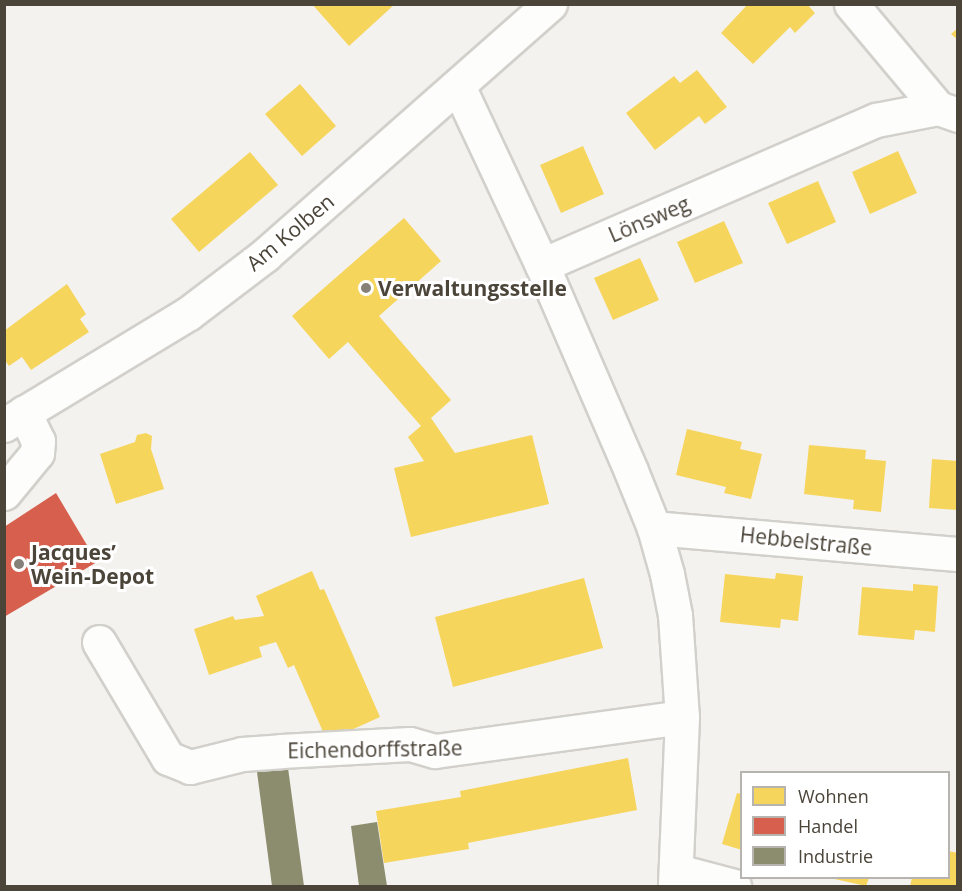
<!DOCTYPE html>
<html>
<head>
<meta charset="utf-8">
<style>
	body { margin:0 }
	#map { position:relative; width:962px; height:891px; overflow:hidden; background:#f4f2ee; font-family:"Open Sans",sans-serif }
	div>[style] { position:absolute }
	.homes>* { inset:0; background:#f6d55c }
	.shops>* { inset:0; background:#d6604d }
	.industry>* { inset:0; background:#8c8c6e }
	.roads { filter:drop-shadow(2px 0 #d2d0cb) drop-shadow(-2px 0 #d2d0cb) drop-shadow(0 2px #d2d0cb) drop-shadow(0 -2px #d2d0cb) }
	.minor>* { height:33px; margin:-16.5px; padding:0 16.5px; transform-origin:16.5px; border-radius:16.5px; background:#fdfdfc }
	.dots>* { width:16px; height:16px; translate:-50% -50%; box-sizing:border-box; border:3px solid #fff; border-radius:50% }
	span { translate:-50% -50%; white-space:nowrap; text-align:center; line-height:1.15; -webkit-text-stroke:6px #fff; paint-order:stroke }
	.street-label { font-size:21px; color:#4b4439 }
	.poi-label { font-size:21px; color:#4b4439; font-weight:700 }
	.left { translate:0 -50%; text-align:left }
	.frame { position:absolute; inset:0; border:6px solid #4b4439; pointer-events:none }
	.legend { position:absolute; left:740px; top:771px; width:210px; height:108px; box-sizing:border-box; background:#fff; border:2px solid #b7b4b0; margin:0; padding:8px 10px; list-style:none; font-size:18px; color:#4b4439 }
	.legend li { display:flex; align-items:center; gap:12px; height:30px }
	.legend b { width:30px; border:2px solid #b7b4b0 }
</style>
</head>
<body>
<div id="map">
	<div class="homes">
		<i style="clip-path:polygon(312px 4px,395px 4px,349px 46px)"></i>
		<i style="clip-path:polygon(748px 4px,807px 4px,815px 13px,795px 33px,790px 27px,753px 64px,721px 33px)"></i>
		<i style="clip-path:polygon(958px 28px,958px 40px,951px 34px)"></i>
		<i style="clip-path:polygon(697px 70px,727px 107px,705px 124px,699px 116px,655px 150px,626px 113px,674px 76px,680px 83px)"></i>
		<i style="clip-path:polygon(300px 84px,336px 126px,302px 156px,265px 114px)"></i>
		<i style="clip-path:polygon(583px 146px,604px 194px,561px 213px,540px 165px)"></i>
		<i style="clip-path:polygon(898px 151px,917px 193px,870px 214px,852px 172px)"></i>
		<i style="clip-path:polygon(250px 152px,278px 185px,199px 252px,171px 219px)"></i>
		<i style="clip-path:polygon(818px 181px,836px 222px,787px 244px,768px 203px)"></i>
		<i style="clip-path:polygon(404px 218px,441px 261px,379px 316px,451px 400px,431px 418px,455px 453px,532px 435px,549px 504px,411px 537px,394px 468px,424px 461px,408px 437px,421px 426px,348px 342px,329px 359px,292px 316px)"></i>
		<i style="clip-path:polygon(724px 221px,743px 263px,695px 283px,677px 242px)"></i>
		<i style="clip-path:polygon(640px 258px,659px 300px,613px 320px,594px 278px)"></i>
		<i style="clip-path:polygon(67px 284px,86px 314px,80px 319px,89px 332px,31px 370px,22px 357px,9px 366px,4px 359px,4px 331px)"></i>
		<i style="clip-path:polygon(687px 429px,742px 442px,740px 449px,762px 454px,751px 499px,724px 493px,726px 487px,676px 475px)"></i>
		<i style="clip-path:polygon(146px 433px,152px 436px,151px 449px,164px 489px,116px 504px,100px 454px,135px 442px,137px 435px)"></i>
		<i style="clip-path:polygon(809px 445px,866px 450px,865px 459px,886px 461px,881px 512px,853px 509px,854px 500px,804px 494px)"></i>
		<i style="clip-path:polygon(932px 459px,958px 461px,958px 510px,929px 508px)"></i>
		<i style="clip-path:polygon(312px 571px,320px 590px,324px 589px,380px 717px,327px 741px,294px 665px,288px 668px,276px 642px,259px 647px,262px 657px,209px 675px,194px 629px,233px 616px,235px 620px,264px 616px,256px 596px)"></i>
		<i style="clip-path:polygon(776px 573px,803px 576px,798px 621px,781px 619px,780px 628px,720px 622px,725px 574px,775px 579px)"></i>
		<i style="clip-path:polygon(584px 578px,603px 648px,453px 687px,435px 617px)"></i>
		<i style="clip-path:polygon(913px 584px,938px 586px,935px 632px,915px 630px,914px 640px,858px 635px,862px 587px,913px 591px)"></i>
		<i style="clip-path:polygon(628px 758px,637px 810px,468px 843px,469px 849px,384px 863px,376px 811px,461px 797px,460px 791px)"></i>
		<i style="clip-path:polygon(737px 793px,742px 794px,742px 850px,722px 844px)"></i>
		<i style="clip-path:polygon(948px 851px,958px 853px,958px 886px,910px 886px,912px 878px,948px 878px)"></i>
		<i style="clip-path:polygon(830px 878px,869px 878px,866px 886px)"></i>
	</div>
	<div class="shops">
		<i style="clip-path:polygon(56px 493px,97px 562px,4px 617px,4px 527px)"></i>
	</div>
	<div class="industry">
		<i style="clip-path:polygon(288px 768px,304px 886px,272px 886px,257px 772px)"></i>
		<i style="clip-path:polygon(377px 822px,387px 886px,359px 886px,351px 826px)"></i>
	</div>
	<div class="roads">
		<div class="minor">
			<i style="left:851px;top:4px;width:136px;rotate:50.1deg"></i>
			<i style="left:459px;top:88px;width:195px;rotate:64.9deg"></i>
			<i style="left:542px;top:265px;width:224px;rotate:66.6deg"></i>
			<i style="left:631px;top:471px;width:61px;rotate:68deg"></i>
			<i style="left:654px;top:528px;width:48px;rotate:74.2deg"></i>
			<i style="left:667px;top:574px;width:42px;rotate:79deg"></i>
			<i style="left:675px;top:615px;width:102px;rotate:86.1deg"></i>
			<i style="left:682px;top:717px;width:169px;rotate:92.4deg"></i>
			<i style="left:542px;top:265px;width:364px;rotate:-23.5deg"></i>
			<i style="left:876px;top:120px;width:63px;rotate:-11deg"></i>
			<i style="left:938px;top:108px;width:21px;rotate:19deg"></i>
			<i style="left:4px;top:425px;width:216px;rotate:-31.2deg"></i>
			<i style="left:189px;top:313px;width:96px;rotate:-37.3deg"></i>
			<i style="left:265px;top:255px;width:380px;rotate:-41.4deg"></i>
			<i style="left:4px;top:493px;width:52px;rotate:-50.5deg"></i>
			<i style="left:37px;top:453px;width:12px;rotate:-85deg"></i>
			<i style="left:38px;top:441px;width:32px;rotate:-116deg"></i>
			<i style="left:654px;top:528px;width:305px;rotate:4.9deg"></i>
			<i style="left:99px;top:642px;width:135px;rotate:59.3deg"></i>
			<i style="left:168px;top:758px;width:24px;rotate:22deg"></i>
			<i style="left:190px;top:767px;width:54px;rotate:-14deg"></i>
			<i style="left:242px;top:754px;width:39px;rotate:-4deg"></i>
			<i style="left:281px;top:751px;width:129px;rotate:-3.1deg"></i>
			<i style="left:410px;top:744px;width:26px;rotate:16deg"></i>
			<i style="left:435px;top:751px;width:249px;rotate:-7.8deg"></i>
			<i style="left:677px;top:871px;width:59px;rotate:14.7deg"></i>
		</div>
	</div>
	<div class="dots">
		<i style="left:366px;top:288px;background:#868178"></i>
		<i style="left:19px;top:564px;background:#868178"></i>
	</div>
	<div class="street-label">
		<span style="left:649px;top:219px;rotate:-23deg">Lönsweg</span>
		<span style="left:290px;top:232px;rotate:-40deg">Am Kolben</span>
		<span style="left:806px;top:541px;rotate:6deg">Hebbelstraße</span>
		<span style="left:375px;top:749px;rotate:-1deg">Eichendorffstraße</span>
	</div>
	<div class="poi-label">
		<span class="left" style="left:378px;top:288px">Verwaltungsstelle</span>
		<span class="left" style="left:31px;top:564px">Jacques’<br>Wein-Depot</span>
	</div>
	<div class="frame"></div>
	<ul class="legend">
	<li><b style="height:16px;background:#f6d55c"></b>Wohnen</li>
	<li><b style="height:16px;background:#d6604d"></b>Handel</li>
	<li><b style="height:16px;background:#8c8c6e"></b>Industrie</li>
	</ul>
</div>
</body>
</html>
